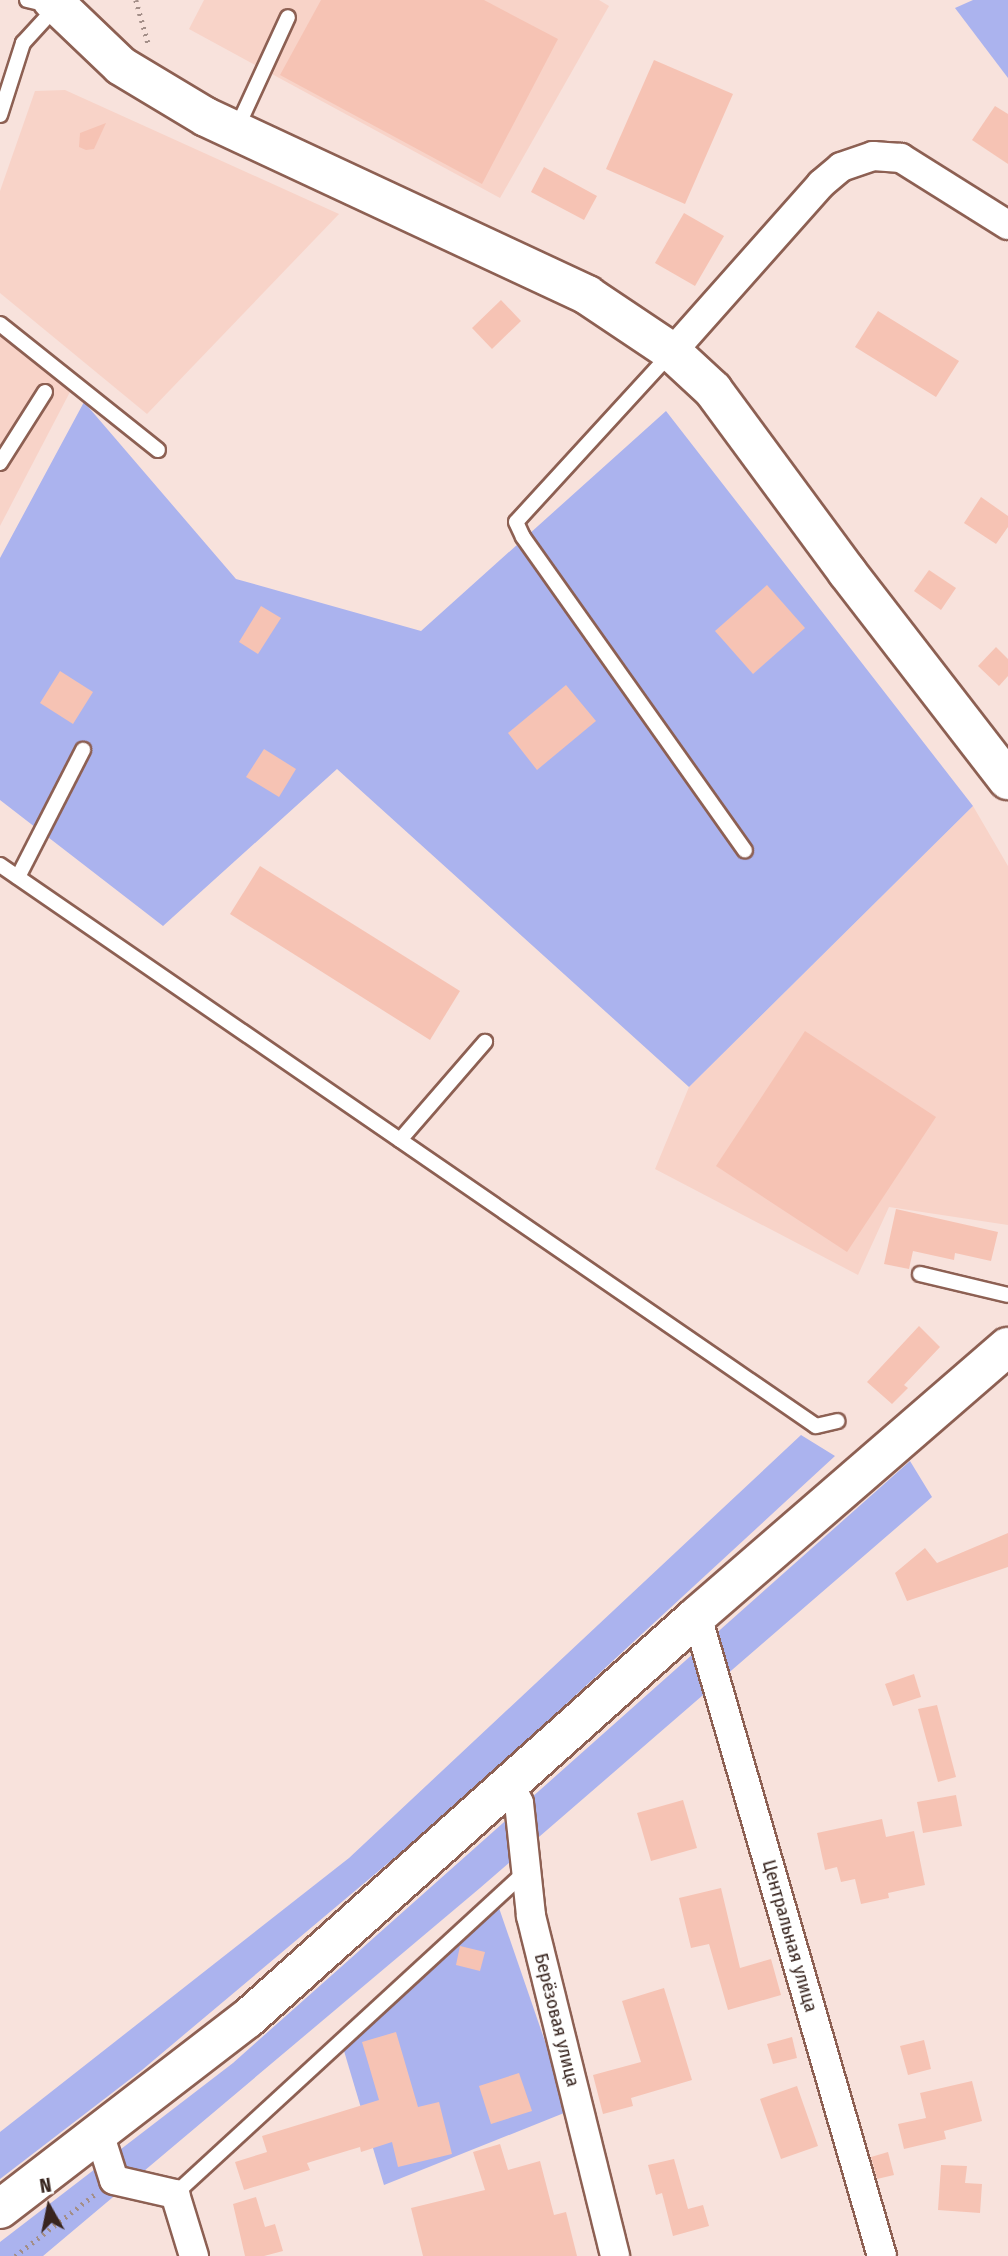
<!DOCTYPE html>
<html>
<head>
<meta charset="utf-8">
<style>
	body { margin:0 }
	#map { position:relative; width:1008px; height:2256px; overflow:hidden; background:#f8e2dc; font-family:"Fira Sans Condensed",sans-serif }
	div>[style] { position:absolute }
	.built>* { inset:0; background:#f8d3c8 }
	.green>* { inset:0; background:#abb3ee }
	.building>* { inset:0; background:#f6c3b4 }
	.path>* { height:4.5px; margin-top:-2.25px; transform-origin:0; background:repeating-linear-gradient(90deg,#a38e88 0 2px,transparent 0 7px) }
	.roads { filter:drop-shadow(2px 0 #8d6053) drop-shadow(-2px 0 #8d6053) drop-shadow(0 2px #8d6053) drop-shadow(0 -2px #8d6053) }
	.lane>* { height:14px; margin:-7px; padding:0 7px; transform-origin:7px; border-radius:7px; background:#fff }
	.street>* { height:28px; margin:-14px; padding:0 14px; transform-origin:14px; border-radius:14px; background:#fff }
	.secondary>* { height:38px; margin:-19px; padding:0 19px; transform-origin:19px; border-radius:19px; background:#fff }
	span { translate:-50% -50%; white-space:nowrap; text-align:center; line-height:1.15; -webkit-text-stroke:7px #fff; paint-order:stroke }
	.street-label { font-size:19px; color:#38251f }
	.north { position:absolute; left:14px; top:2172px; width:70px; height:70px; -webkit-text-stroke:5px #fff; paint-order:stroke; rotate:351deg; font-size:19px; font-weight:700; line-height:28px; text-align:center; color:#38251f }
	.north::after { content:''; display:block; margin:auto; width:24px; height:32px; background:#38251f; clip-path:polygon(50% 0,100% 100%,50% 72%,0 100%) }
</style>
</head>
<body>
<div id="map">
	<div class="built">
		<i style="clip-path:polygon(204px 0,599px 0,609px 6px,500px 198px,189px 29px)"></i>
		<i style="clip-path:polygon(65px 90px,339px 214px,147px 414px,0 293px,0 191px,35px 91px)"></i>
		<i style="clip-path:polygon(0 333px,71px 390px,0 526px)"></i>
		<i style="clip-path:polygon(973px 806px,1008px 866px,1008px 1225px,889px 1207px,858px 1275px,655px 1169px,689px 1087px)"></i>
	</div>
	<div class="green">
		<i style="clip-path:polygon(973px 0,1008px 0,1008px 78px,955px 8px)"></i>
		<i style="clip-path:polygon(84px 402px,236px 579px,421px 631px,666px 411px,973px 806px,689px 1087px,337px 769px,163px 926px,0 800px,0 558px)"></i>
		<i style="clip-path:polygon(801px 1435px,835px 1456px,450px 1811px,142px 2070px,0 2179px,0 2132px,349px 1858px)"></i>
		<i style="clip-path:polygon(910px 1461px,932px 1497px,480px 1888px,43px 2256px,0 2256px,0 2242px,233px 2063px)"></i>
		<i style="clip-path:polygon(499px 1908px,569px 2111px,384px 2185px,344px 2051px)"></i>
	</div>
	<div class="building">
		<i style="clip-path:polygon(321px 0,484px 0,558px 39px,482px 184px,280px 75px)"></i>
		<i style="clip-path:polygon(654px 60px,733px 94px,685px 204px,606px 169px)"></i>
		<i style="clip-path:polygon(995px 106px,1008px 114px,1008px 164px,972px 140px)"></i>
		<i style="clip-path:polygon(106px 123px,94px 149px,86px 150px,79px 147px,80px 133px)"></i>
		<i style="clip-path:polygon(544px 167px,597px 196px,584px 220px,531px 192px)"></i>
		<i style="clip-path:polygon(684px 213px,724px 236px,695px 286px,655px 263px)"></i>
		<i style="clip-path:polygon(501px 300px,521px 321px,492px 349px,472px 328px)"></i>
		<i style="clip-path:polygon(878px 311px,959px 361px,936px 397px,855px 347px)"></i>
		<i style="clip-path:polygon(981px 497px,1008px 516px,1008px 527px,996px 544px,964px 523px)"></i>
		<i style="clip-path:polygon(929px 570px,956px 588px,941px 610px,914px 591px)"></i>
		<i style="clip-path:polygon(767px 585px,805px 628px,753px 674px,715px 631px)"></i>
		<i style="clip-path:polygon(261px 606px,281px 618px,258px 654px,239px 642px)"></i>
		<i style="clip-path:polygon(996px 647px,1008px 659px,1008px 676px,999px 686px,978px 666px)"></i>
		<i style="clip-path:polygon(60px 671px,93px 692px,73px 724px,40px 703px)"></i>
		<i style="clip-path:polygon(566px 685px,596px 721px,537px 770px,508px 733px)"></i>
		<i style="clip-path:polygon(264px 749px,296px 769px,279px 797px,246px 777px)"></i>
		<i style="clip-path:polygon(260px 866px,460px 991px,430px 1040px,230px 914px)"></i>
		<i style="clip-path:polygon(805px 1031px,936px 1117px,847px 1252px,716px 1166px)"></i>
		<i style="clip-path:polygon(896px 1209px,998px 1232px,991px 1261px,955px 1253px,954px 1260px,913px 1251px,909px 1269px,884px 1264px)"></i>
		<i style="clip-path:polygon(919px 1326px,940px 1347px,904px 1385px,908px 1388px,892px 1404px,867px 1382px)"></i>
		<i style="clip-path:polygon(1008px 1533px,1008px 1567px,907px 1601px,895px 1573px,925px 1548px,937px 1563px)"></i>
		<i style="clip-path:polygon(914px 1674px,921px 1697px,893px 1706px,885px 1684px)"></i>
		<i style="clip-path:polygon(937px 1705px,956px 1777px,938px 1782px,918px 1709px)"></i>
		<i style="clip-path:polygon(956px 1795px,962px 1826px,923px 1833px,917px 1802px)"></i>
		<i style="clip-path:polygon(683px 1800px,697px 1848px,651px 1861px,637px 1813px)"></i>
		<i style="clip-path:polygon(882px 1819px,886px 1837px,914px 1831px,925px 1885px,888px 1893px,889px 1898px,861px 1904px,855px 1879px,841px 1882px,837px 1867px,825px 1870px,817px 1833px)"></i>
		<i style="clip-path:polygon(721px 1888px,740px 1968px,771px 1959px,781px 1995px,728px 2010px,709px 1944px,691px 1948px,679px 1898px)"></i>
		<i style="clip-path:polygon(460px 1946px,485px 1952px,480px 1971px,456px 1965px)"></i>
		<i style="clip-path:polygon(664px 1988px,692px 2080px,631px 2098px,633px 2106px,603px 2114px,593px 2075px,641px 2062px,622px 2001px)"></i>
		<i style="clip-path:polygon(396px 2032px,418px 2107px,439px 2102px,452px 2154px,398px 2167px,392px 2142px,361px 2152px,360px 2147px,307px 2163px,310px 2170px,244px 2190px,235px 2162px,267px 2152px,262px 2136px,379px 2100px,362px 2042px)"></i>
		<i style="clip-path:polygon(792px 2037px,797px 2058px,773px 2064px,767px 2044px)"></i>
		<i style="clip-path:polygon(924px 2040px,931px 2069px,908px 2075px,900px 2046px)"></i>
		<i style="clip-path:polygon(519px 2073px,532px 2111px,491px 2124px,479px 2086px)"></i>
		<i style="clip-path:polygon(972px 2081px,982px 2121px,944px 2131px,946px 2139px,904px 2149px,898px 2124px,926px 2118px,920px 2093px)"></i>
		<i style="clip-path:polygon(797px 2086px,818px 2146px,781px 2159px,760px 2099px)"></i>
		<i style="clip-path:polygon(500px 2144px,508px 2170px,540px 2161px,554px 2215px,566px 2212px,577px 2256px,423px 2256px,411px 2208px,485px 2190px,473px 2152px)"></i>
		<i style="clip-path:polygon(888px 2152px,894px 2175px,877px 2179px,871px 2157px)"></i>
		<i style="clip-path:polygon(674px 2159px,688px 2209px,703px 2205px,709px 2226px,673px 2236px,662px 2193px,656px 2195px,648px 2165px)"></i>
		<i style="clip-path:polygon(941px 2165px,967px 2166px,965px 2183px,982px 2184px,980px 2213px,938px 2210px)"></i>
		<i style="clip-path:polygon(256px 2197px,265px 2227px,275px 2224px,283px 2251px,264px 2256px,245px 2256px,233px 2204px)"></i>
	</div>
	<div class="path">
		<i style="left:136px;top:0;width:48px;rotate:74.2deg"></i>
		<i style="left:15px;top:2256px;width:100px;rotate:-37.7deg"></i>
	</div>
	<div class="roads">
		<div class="lane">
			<i style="left:27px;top:0;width:26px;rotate:13deg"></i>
			<i style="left:0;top:115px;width:76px;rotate:-72.3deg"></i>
			<i style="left:23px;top:43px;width:49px;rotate:-47.5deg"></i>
			<i style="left:236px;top:130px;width:124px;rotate:-65.3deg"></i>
			<i style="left:0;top:324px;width:202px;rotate:38.6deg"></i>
			<i style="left:671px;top:353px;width:229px;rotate:132.5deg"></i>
			<i style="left:516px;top:522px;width:17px;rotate:65deg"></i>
			<i style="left:523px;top:537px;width:384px;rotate:54.7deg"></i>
			<i style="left:0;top:463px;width:84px;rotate:-57.6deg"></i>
			<i style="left:0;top:865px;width:990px;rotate:34.51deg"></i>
			<i style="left:816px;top:1426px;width:22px;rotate:-13deg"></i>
			<i style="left:18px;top:877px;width:143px;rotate:-62.9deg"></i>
			<i style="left:400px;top:1140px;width:130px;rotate:-49.1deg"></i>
			<i style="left:920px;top:1274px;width:90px;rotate:13.4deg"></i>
			<i style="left:175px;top:2194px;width:477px;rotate:-42.6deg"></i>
		</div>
		<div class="street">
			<i style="left:672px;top:352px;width:225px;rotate:-48.4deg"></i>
			<i style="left:821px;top:184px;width:26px;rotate:-40deg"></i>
			<i style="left:841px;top:167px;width:34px;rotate:-19deg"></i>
			<i style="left:873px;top:156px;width:28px;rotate:4deg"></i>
			<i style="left:901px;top:158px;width:126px;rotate:32.1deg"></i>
			<i style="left:697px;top:1616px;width:666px;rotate:73.88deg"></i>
			<i style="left:510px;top:1783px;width:22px;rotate:66deg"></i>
			<i style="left:519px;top:1803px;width:114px;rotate:83.9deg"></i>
			<i style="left:531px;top:1916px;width:350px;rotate:76.1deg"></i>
			<i style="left:99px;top:2133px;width:49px;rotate:72.3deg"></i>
			<i style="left:114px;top:2180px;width:63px;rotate:12.9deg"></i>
			<i style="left:175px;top:2194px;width:65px;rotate:73deg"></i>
		</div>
		<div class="secondary">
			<i style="left:52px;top:0;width:95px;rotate:43.7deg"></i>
			<i style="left:121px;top:66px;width:99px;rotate:31deg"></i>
			<i style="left:206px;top:117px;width:421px;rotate:25deg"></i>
			<i style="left:587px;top:295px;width:102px;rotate:33.8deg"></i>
			<i style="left:672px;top:352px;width:56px;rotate:42.8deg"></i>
			<i style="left:713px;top:390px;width:226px;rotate:53.6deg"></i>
			<i style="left:847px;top:572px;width:263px;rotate:52.3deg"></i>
			<i style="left:0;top:2209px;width:312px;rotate:-37.6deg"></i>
			<i style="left:247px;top:2019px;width:604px;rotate:-41.85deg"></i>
			<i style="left:697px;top:1616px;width:411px;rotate:-40.9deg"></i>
		</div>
	</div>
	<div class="street-label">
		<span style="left:790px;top:1936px;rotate:74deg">Центральная улица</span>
		<span style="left:557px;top:2020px;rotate:76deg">Берёзовая улица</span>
	</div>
	<div class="north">N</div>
</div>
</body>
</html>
